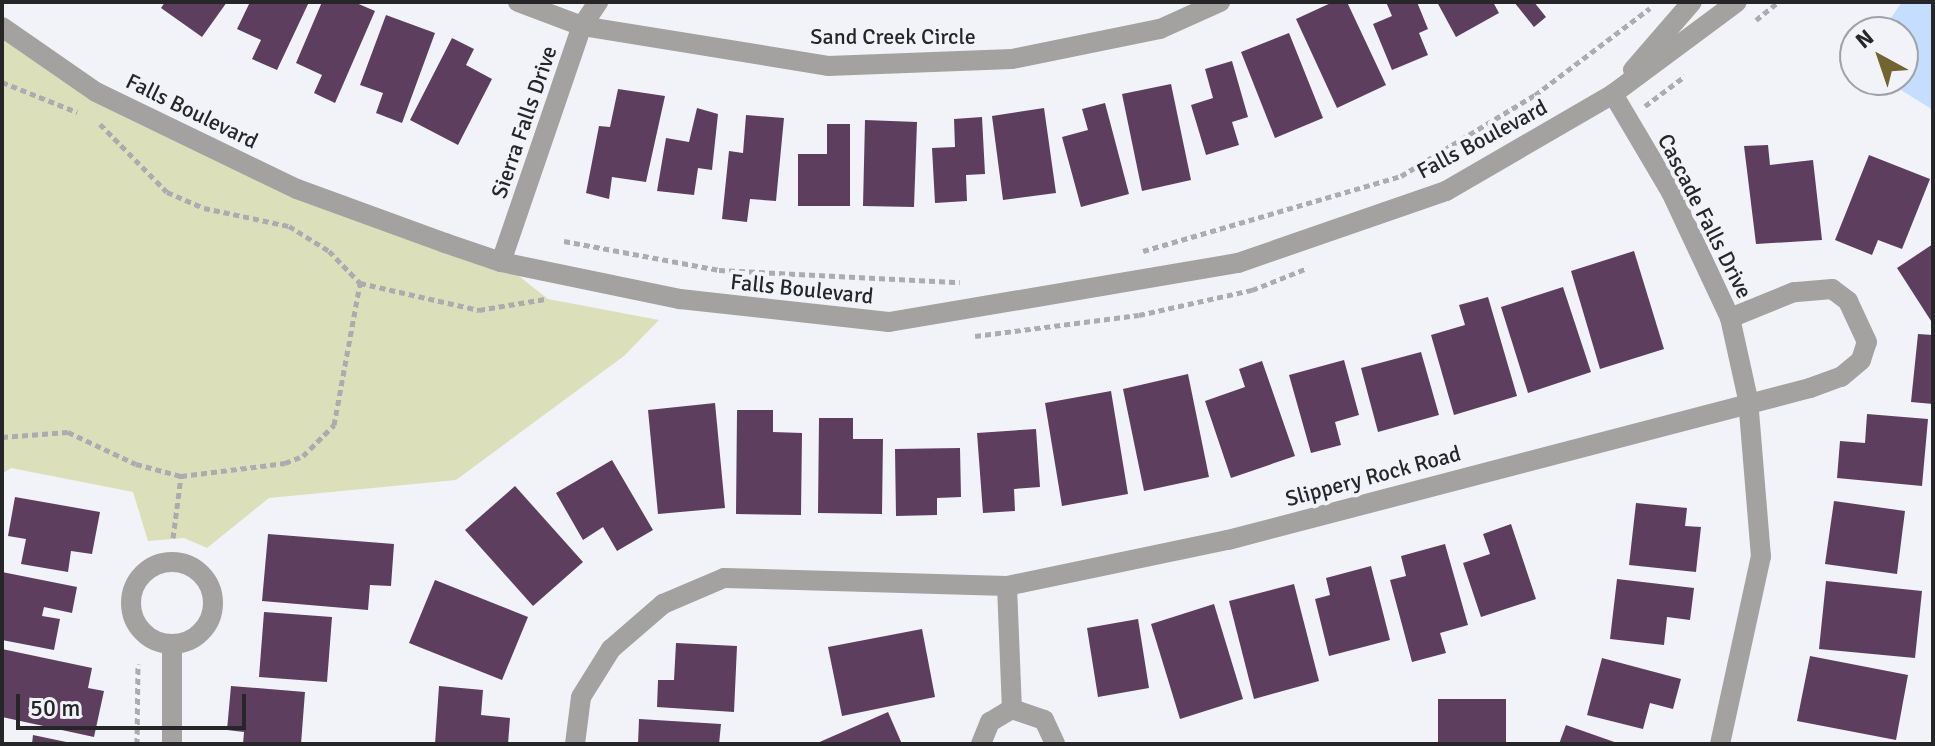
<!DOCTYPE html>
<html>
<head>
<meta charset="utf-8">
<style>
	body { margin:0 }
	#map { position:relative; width:1935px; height:746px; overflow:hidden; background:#f2f3f8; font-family:Signika,sans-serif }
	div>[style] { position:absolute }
	.green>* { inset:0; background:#dce0ba }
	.water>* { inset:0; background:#c5ddff }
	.building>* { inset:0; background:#5d3e5e }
	.path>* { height:5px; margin-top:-2.5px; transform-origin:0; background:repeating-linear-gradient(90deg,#ababb0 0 6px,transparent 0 10px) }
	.street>* { height:20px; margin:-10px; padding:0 10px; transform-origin:10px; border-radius:10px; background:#a3a2a0 }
	.street>.ring { margin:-10px; padding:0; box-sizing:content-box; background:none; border:20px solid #a3a2a0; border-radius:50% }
	span { translate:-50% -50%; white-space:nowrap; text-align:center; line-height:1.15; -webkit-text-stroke:8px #f2f3f8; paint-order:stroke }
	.street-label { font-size:22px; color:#262629 }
	.frame { position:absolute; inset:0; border:4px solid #262629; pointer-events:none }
	.north { position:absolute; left:1839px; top:16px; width:80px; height:80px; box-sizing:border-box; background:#f2f3f8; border:2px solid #a0a1a5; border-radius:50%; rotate:320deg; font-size:22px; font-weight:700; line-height:32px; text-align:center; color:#262629 }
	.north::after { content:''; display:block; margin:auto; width:28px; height:36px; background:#716431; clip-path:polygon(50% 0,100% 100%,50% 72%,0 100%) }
	.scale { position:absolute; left:16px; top:694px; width:230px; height:36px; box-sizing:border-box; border:4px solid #262629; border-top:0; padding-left:10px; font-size:24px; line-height:28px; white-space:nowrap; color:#262629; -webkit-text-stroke:6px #f2f3f8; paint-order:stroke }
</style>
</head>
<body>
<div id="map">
	<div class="green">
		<i style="clip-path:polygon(2px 27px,96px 92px,297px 189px,501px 262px,548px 299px,659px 320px,624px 356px,456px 480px,269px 498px,207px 548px,184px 538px,148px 541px,133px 492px,11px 468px,2px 474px)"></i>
	</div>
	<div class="water">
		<i style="clip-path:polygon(1902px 2px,1933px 2px,1933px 110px,1901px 90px,1896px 80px,1903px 80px,1903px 32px,1881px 32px)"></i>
	</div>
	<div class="building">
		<i style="clip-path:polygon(165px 2px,227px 2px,202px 37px,161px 8px)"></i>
		<i style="clip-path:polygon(250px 2px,309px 2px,277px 70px,252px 59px,261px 40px,237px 29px)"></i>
		<i style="clip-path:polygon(322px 2px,354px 2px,375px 11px,335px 103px,314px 93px,322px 75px,296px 63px)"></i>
		<i style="clip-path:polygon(1333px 2px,1347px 2px,1386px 85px,1337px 108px,1296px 19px)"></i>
		<i style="clip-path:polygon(1386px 2px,1417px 2px,1428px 29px,1419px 33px,1428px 55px,1392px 70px,1373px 24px,1392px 16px)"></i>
		<i style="clip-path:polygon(1437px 2px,1493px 2px,1499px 13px,1456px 37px)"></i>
		<i style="clip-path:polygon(1514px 2px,1534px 2px,1546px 17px,1534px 27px)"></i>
		<i style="clip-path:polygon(386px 15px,435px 33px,402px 123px,376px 113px,383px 93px,360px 85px)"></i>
		<i style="clip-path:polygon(1289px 33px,1323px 118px,1275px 138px,1241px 52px)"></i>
		<i style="clip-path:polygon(452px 38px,474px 49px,466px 65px,492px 79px,458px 145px,410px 120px)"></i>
		<i style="clip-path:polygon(1232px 61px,1248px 117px,1232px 122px,1239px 145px,1206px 155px,1191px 105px,1213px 98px,1205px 69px)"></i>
		<i style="clip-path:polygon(1171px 84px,1191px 180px,1142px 191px,1122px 94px)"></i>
		<i style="clip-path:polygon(618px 89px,665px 96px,646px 182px,612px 177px,609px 199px,586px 193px,599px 126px,610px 127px)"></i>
		<i style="clip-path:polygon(1105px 103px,1129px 194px,1081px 207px,1062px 137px,1088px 130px,1082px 109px)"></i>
		<i style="clip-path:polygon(697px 108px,718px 114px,712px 170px,698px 168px,694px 195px,657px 191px,666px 138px,689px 142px)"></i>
		<i style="clip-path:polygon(1044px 108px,1056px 193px,1003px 200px,992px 116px)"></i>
		<i style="clip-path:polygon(746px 115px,784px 118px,776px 201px,750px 199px,747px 222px,722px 219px,729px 151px,743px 153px)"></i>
		<i style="clip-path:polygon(982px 117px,985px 174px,966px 175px,967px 201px,935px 203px,932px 148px,955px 147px,954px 119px)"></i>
		<i style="clip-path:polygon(865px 120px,917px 122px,914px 207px,863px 206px)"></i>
		<i style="clip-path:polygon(827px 124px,850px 124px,850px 206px,798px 206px,798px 154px,827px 154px)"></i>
		<i style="clip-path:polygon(1768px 145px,1770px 165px,1813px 160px,1822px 240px,1756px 244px,1744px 146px)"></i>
		<i style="clip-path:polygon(1869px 155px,1930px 179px,1902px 249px,1878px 240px,1872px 255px,1835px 240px)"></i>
		<i style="clip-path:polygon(1933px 244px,1933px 324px,1897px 268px)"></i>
		<i style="clip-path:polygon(1634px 251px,1664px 349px,1600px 369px,1571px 271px)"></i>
		<i style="clip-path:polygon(1563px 287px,1591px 372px,1528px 393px,1501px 307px)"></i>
		<i style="clip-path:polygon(1488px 297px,1517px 396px,1454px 415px,1431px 335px,1465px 325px,1459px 305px)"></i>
		<i style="clip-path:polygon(1918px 334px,1933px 335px,1933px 404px,1911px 402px)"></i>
		<i style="clip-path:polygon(1421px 352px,1439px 415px,1378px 432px,1361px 368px)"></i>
		<i style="clip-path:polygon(1344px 360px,1359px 415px,1335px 422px,1341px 445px,1311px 453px,1289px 375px)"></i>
		<i style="clip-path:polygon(1262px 361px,1295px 456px,1231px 478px,1205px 401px,1245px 387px,1239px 369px)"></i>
		<i style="clip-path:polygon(1188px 374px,1209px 477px,1144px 491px,1123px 389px)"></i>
		<i style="clip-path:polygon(1111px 391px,1128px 494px,1062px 506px,1045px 403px)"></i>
		<i style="clip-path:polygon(715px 403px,725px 508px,658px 514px,648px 410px)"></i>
		<i style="clip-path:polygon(737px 410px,773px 410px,773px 432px,802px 433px,801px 515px,736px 514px)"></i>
		<i style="clip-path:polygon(1867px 414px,1928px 419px,1922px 486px,1837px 478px,1840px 441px,1865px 443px)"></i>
		<i style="clip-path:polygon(819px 418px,853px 418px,853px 439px,883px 439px,882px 514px,818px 513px)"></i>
		<i style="clip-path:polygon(1036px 429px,1040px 487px,1014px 489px,1015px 511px,983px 513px,977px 433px)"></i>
		<i style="clip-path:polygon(960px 448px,961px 497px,937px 498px,937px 515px,896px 516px,895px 449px)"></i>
		<i style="clip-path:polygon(612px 460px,653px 530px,617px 551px,603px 527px,583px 540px,556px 493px)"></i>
		<i style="clip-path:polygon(515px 486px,583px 562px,533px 606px,465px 530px)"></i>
		<i style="clip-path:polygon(15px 497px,100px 512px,92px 554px,71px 551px,68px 572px,21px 564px,26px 539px,8px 536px)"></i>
		<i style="clip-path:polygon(1834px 501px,1905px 511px,1897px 574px,1825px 564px)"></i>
		<i style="clip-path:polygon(1636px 503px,1687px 508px,1685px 526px,1701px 527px,1696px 572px,1629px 565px)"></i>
		<i style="clip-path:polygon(1511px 524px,1536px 599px,1481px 617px,1463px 563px,1490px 554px,1483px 534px)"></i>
		<i style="clip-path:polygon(268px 534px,394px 544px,391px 586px,370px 585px,368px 610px,262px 601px)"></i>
		<i style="clip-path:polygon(1445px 544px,1468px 625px,1440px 633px,1446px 653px,1412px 662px,1390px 580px,1406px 576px,1401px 556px)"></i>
		<i style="clip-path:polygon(1371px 566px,1390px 640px,1329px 656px,1315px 599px,1330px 595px,1326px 578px)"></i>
		<i style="clip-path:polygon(2px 572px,77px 587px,72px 613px,44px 607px,42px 616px,60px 619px,54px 650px,2px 640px)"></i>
		<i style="clip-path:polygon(1617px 579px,1694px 588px,1690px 620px,1667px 617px,1664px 645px,1610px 639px)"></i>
		<i style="clip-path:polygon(435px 580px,528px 617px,502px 680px,409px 643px)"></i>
		<i style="clip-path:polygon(1826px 581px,1922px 591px,1915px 658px,1819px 649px)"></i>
		<i style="clip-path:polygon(1294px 584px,1319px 681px,1254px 699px,1229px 601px)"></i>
		<i style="clip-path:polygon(1214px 604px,1243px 699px,1180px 719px,1151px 624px)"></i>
		<i style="clip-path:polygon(264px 612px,332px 617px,327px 682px,259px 677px)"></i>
		<i style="clip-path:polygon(1138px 619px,1149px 688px,1098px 697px,1087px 628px)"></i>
		<i style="clip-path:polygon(922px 629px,935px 697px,842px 716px,828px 647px)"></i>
		<i style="clip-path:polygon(676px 643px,737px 646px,734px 712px,657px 707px,658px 680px,674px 680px)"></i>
		<i style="clip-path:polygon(2px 649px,92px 668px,88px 688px,104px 691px,94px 737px,2px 717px)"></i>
		<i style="clip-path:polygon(1810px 656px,1908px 675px,1896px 740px,1797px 721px)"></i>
		<i style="clip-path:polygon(1602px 658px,1681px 679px,1673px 709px,1650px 703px,1643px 729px,1587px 715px)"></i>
		<i style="clip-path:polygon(231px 686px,305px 692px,301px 744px,243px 744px,244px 732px,227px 730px)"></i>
		<i style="clip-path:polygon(439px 686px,483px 690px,481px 715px,510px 718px,508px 744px,435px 744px)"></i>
		<i style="clip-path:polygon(1438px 699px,1506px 699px,1506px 744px,1438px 744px)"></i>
		<i style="clip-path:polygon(888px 712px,902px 744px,815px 744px)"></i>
		<i style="clip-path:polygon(639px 719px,721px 724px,719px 744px,638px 744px)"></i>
		<i style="clip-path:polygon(1566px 725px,1620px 744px,1559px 744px)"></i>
		<i style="clip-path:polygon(33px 735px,71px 743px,71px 744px,32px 744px)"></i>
	</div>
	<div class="path">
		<i style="left:1756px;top:20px;width:28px;rotate:-39deg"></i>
		<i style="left:2px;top:82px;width:81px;rotate:21.8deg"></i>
		<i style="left:1645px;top:106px;width:50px;rotate:-36.9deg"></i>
		<i style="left:100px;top:124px;width:95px;rotate:45.4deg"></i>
		<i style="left:167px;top:192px;width:40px;rotate:23.4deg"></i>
		<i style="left:204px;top:208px;width:87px;rotate:12deg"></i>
		<i style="left:289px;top:226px;width:47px;rotate:32deg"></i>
		<i style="left:329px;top:251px;width:45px;rotate:45.9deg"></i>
		<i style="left:564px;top:241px;width:158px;rotate:10.6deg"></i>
		<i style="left:719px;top:270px;width:241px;rotate:2.9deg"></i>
		<i style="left:1143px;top:251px;width:269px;rotate:-16.2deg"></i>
		<i style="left:1401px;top:176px;width:157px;rotate:-31.2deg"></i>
		<i style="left:1535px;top:95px;width:144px;rotate:-37.1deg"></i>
		<i style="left:975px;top:336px;width:165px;rotate:-7.3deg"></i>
		<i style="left:1139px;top:315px;width:116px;rotate:-12.5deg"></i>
		<i style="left:1252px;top:290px;width:57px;rotate:-21.6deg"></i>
		<i style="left:2px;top:437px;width:66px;rotate:-4.3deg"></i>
		<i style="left:68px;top:432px;width:75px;rotate:25.2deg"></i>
		<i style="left:136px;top:464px;width:47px;rotate:14.9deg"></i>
		<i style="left:173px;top:538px;width:63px;rotate:-82.6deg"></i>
		<i style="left:181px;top:476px;width:105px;rotate:-7.1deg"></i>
		<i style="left:285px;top:463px;width:19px;rotate:-21deg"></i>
		<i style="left:303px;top:456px;width:44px;rotate:-45deg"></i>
		<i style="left:334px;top:425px;width:144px;rotate:-79.6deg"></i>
		<i style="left:360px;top:283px;width:122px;rotate:12.8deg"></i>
		<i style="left:479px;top:310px;width:67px;rotate:-9.5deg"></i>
		<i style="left:137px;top:744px;width:80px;rotate:-89.3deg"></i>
	</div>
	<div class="street">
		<i style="left:518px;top:2px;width:68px;rotate:20.6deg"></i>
		<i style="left:582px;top:26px;width:249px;rotate:9.2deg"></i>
		<i style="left:828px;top:66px;width:184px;rotate:-2.2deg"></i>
		<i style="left:1012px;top:59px;width:151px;rotate:-11.5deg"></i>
		<i style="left:1160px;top:29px;width:66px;rotate:-24.2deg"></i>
		<i style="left:2px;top:27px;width:114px;rotate:34.7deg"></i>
		<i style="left:96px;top:92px;width:223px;rotate:25.8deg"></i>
		<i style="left:297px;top:189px;width:158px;rotate:20deg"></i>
		<i style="left:445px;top:243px;width:59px;rotate:18.7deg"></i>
		<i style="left:501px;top:262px;width:183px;rotate:11.7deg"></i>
		<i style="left:680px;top:299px;width:210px;rotate:6.3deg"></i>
		<i style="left:889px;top:322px;width:354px;rotate:-9.6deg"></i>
		<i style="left:1238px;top:263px;width:220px;rotate:-19.1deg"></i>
		<i style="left:1446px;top:191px;width:193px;rotate:-30.1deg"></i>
		<i style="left:1613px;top:94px;width:154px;rotate:-36.6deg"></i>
		<i style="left:1633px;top:70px;width:90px;rotate:-49.1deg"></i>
		<i style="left:1613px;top:94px;width:114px;rotate:59.4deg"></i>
		<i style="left:1671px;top:192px;width:139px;rotate:64.9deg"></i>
		<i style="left:1730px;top:318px;width:83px;rotate:77.5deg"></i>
		<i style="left:1748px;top:399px;width:158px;rotate:85.3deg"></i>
		<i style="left:1761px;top:556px;width:192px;rotate:102.3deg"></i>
		<i style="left:501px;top:262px;width:250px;rotate:-71.1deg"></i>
		<i style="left:582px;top:26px;width:29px;rotate:-56deg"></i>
		<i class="ring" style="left:131px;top:562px;width:62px;height:62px"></i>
		<i style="left:1007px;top:586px;width:123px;rotate:87.7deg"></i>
		<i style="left:172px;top:744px;width:100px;rotate:-90deg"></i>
		<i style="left:575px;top:744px;width:47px;rotate:-82.7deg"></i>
		<i style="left:581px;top:697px;width:57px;rotate:-58deg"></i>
		<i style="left:611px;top:649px;width:69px;rotate:-40.9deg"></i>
		<i style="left:663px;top:604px;width:66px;rotate:-23.1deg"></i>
		<i style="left:724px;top:578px;width:283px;rotate:1.6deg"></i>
		<i style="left:1007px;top:586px;width:226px;rotate:-11.8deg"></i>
		<i style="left:1228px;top:540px;width:602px;rotate:-14.64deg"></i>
		<i style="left:1810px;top:388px;width:33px;rotate:-20deg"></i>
		<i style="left:1841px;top:377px;width:26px;rotate:-40deg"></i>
		<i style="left:1861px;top:360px;width:19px;rotate:-72deg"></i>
		<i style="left:1867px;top:342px;width:45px;rotate:-114.9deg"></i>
		<i style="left:1848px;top:301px;width:20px;rotate:-143deg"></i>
		<i style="left:1832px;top:289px;width:38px;rotate:175deg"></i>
		<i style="left:1794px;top:292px;width:69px;rotate:157.9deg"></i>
		<i style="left:981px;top:744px;width:24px;rotate:-68deg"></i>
		<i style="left:990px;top:722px;width:26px;rotate:-31deg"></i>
		<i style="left:1012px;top:709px;width:34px;rotate:19deg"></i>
		<i style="left:1044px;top:720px;width:26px;rotate:65deg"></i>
	</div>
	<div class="street-label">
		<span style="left:893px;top:37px">Sand Creek Circle</span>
		<span style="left:192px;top:111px;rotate:26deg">Falls Boulevard</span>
		<span style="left:524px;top:122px;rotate:-71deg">Sierra Falls Drive</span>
		<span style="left:1482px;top:139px;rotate:-28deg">Falls Boulevard</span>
		<span style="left:1705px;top:216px;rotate:63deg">Cascade Falls Drive</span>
		<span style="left:802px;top:289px;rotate:6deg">Falls Boulevard</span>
		<span style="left:1373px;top:476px;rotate:-15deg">Slippery Rock Road</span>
	</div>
	<div class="frame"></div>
	<div class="north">N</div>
	<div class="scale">50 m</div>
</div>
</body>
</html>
